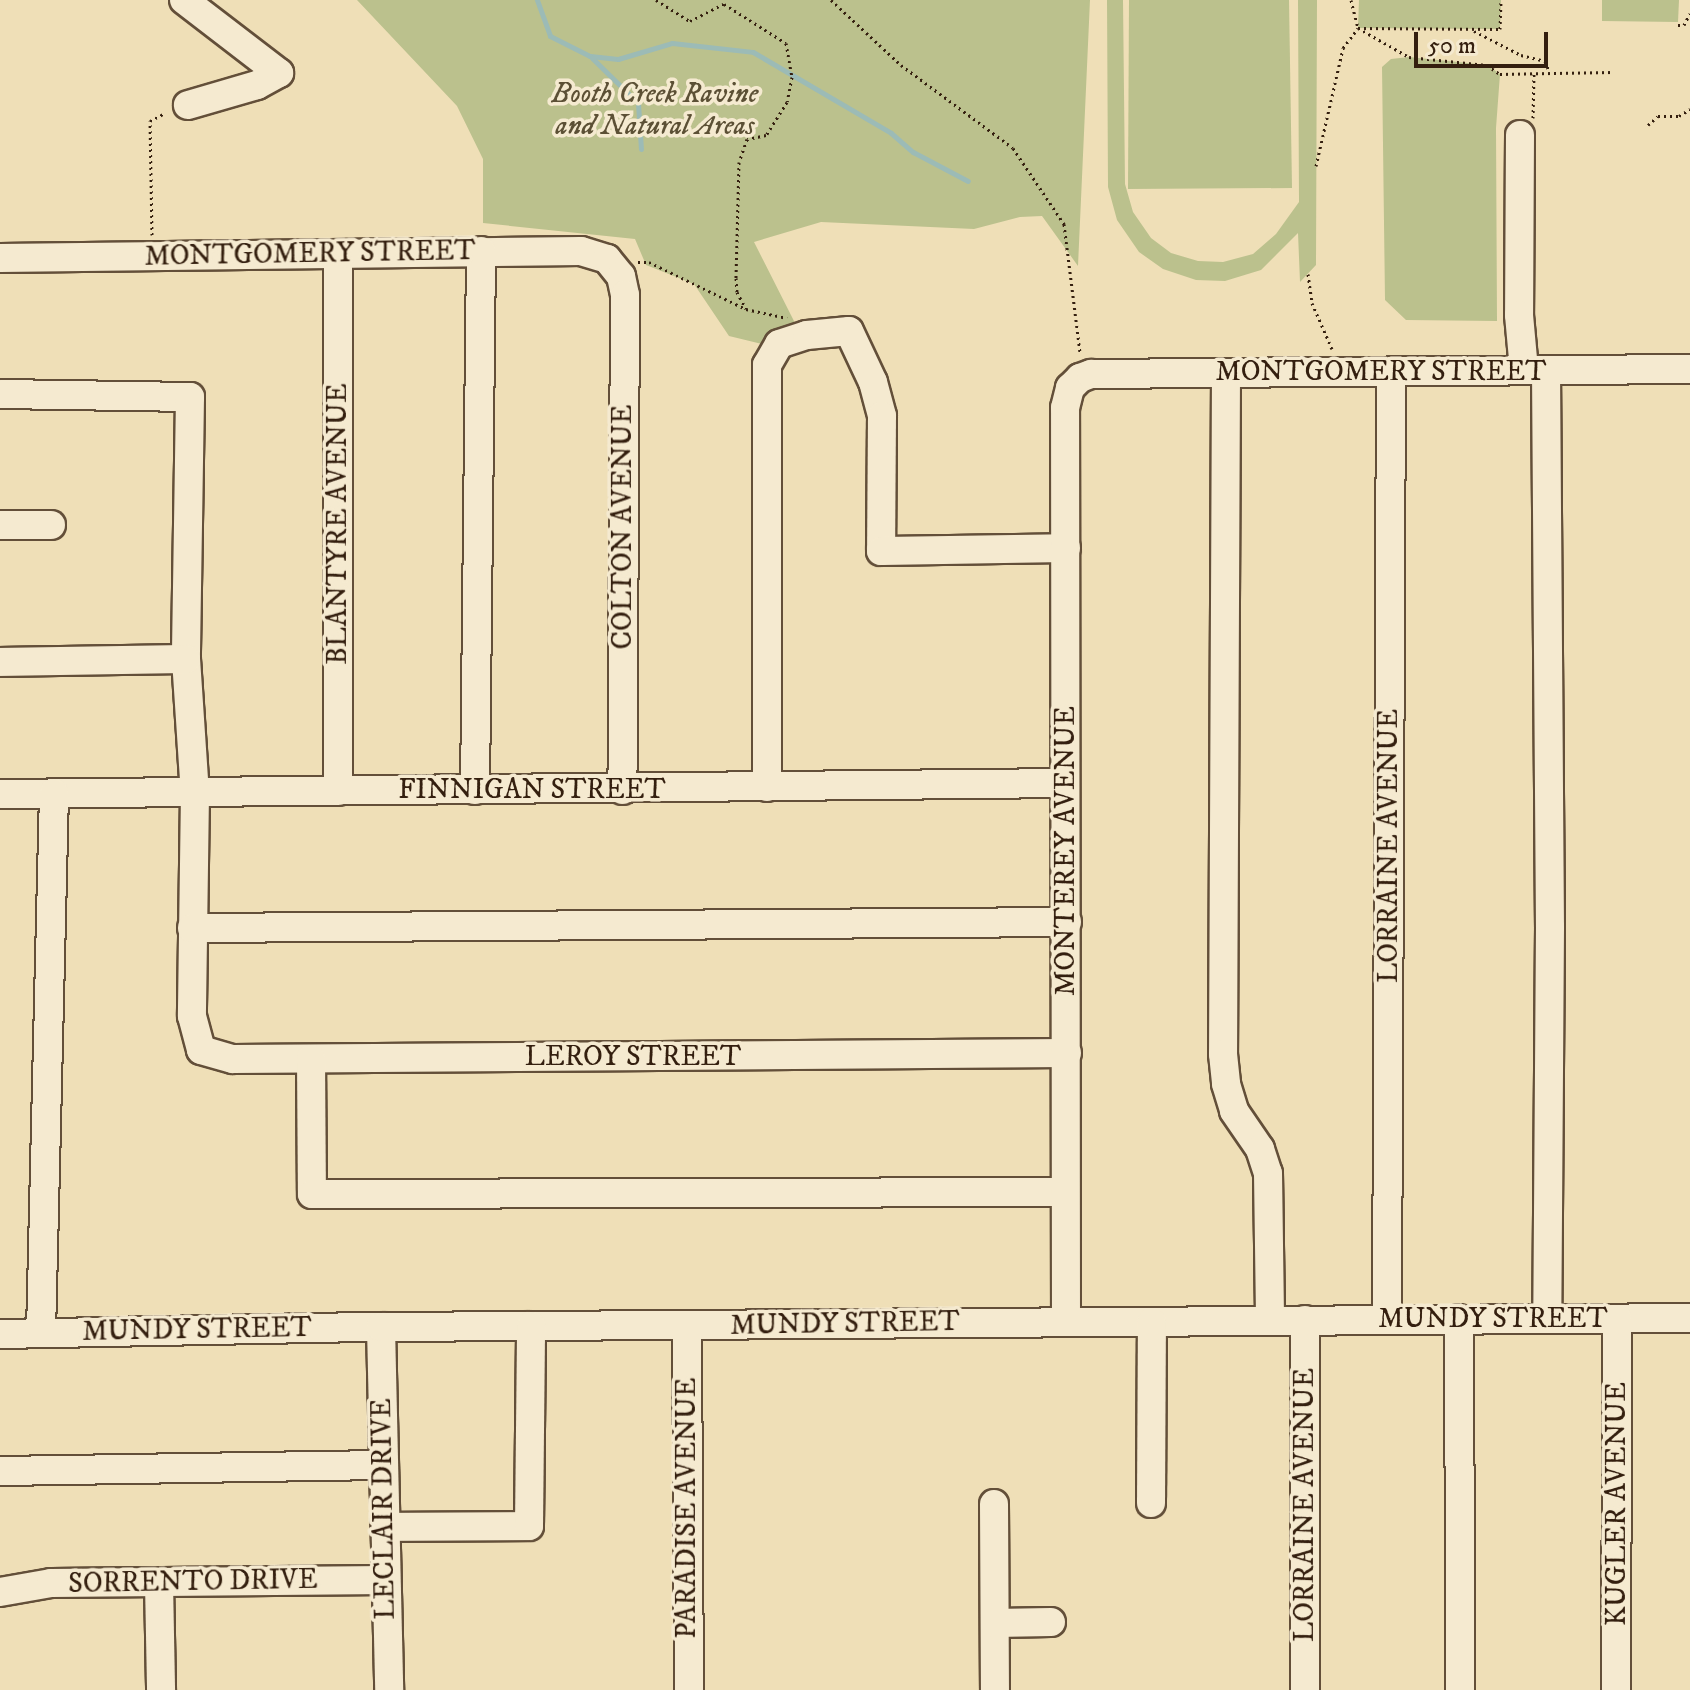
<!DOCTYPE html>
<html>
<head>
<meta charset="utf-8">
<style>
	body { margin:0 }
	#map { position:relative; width:1690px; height:1690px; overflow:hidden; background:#efdfb7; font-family:"IM FELL DW Pica",serif }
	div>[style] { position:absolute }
	.green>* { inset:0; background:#bbc18d }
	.stream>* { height:5px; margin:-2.5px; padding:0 2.5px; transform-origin:2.5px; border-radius:2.5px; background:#9cbbb6 }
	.path>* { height:3px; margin-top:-1.5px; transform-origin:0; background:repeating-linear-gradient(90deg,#341f0f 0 2px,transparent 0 6px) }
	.roads { filter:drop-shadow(2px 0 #634f39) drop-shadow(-2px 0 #634f39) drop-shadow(0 2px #634f39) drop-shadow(0 -2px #634f39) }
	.minor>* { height:28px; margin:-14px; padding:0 14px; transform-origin:14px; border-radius:14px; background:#f5ead0 }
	span { translate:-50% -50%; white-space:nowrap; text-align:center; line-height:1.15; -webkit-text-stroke:7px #f5ead0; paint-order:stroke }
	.park-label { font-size:28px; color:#5c5035; font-style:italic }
	.street-label { font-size:28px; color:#341f0f }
	.scale { position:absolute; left:1414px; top:32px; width:134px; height:36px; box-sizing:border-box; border:4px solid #341f0f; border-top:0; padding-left:10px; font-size:24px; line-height:28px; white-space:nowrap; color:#341f0f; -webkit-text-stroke:6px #f5ead0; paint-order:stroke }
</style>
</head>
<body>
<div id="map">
	<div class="green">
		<i style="clip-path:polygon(357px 0,1090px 0,1078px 266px,1042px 216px,1020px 217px,974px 229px,821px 222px,754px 242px,797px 327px,766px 345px,729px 336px,694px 284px,646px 265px,635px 239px,483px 223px,483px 159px,457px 106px)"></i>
		<i style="clip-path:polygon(1107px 0,1123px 0,1125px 184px,1133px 212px,1151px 238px,1171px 253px,1198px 261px,1223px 262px,1253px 254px,1276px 234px,1299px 202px,1298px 0,1317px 0,1316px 265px,1300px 282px,1298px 233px,1261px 270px,1225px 281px,1196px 280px,1163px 269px,1139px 252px,1117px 220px,1108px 187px)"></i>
		<i style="clip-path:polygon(1129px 0,1289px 0,1292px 188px,1128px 189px)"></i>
		<i style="clip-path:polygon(1359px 0,1501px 0,1500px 29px,1358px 28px)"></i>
		<i style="clip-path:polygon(1602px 0,1679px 0,1678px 22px,1602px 21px)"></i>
		<i style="clip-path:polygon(1409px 57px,1487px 65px,1500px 74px,1496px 128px,1497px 321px,1406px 320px,1385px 300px,1382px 67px,1391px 59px)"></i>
	</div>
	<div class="stream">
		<i style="left:537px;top:0;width:38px;rotate:70deg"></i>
		<i style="left:550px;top:36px;width:45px;rotate:26.6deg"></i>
		<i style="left:590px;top:56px;width:28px;rotate:6deg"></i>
		<i style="left:618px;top:59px;width:56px;rotate:-16.5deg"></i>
		<i style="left:672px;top:43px;width:81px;rotate:6.3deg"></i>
		<i style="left:753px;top:52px;width:160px;rotate:30.4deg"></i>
		<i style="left:891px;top:133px;width:29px;rotate:41deg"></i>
		<i style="left:913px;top:152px;width:62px;rotate:27.8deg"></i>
		<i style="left:592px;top:58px;width:64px;rotate:44.4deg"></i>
		<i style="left:638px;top:103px;width:46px;rotate:86.3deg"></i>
	</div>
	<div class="path">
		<i style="left:656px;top:0;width:40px;rotate:32deg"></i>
		<i style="left:690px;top:21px;width:38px;rotate:-27deg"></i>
		<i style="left:724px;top:4px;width:73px;rotate:32.2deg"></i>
		<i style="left:786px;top:43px;width:35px;rotate:80deg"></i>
		<i style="left:792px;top:77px;width:25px;rotate:101deg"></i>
		<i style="left:787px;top:102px;width:39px;rotate:122deg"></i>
		<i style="left:766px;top:135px;width:19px;rotate:168deg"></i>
		<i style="left:747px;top:139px;width:24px;rotate:109deg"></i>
		<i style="left:739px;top:162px;width:116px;rotate:91.5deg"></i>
		<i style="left:736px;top:278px;width:14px;rotate:86deg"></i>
		<i style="left:737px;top:292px;width:19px;rotate:62deg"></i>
		<i style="left:831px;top:0;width:96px;rotate:42.9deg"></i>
		<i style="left:901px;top:65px;width:139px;rotate:36.5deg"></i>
		<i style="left:1013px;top:148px;width:92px;rotate:56.1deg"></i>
		<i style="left:1064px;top:224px;width:130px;rotate:82.9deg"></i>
		<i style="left:1351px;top:0;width:29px;rotate:76deg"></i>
		<i style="left:1358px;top:28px;width:142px;rotate:0.4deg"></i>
		<i style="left:1500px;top:29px;width:29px;rotate:-88deg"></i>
		<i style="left:1678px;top:25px;width:6px"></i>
		<i style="left:1684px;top:25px;width:13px;rotate:-63deg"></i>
		<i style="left:1474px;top:31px;width:53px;rotate:27.1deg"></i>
		<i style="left:1521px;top:55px;width:25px;rotate:14deg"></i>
		<i style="left:1545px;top:61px;width:11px;rotate:68deg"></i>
		<i style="left:1533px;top:118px;width:44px;rotate:-88.7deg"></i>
		<i style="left:1648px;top:125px;width:13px;rotate:-42deg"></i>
		<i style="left:1658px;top:116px;width:21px"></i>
		<i style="left:1679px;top:116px;width:13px;rotate:-32deg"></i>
		<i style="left:1316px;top:166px;width:121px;rotate:-77.1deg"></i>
		<i style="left:1343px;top:48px;width:25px;rotate:-53deg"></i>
		<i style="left:1358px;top:28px;width:59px;rotate:29.6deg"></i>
		<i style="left:1409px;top:57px;width:78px;rotate:5.9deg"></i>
		<i style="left:1487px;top:65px;width:16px;rotate:35deg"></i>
		<i style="left:1500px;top:74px;width:114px;rotate:-1deg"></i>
		<i style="left:152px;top:235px;width:114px;rotate:-91deg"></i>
		<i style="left:150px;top:121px;width:17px;rotate:-28deg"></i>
		<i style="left:638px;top:262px;width:11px"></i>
		<i style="left:649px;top:262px;width:108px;rotate:25.9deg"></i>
		<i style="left:746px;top:309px;width:42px;rotate:12.4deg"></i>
		<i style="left:1308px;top:274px;width:29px;rotate:82deg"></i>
		<i style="left:1312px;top:303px;width:50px;rotate:66.5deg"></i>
	</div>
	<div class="roads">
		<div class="minor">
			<i style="left:184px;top:0;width:120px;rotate:37.5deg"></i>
			<i style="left:279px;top:73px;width:25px;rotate:151deg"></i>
			<i style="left:257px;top:85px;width:72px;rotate:163.8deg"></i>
			<i style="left:1520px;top:135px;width:180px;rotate:90.3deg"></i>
			<i style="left:1519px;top:315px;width:55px;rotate:84.8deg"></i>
			<i style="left:338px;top:256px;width:535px;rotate:90deg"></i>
			<i style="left:0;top:258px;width:581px;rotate:-0.69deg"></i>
			<i style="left:581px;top:251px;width:27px;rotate:17deg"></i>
			<i style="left:607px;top:259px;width:22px;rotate:51deg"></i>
			<i style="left:621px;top:276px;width:19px;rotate:78deg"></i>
			<i style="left:625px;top:295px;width:495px;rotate:90.3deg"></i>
			<i style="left:1546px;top:370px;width:557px;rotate:89.59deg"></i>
			<i style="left:1550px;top:927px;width:392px;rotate:90.4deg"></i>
			<i style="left:1226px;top:373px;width:681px;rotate:90.25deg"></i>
			<i style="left:1223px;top:1054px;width:30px;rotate:84deg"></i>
			<i style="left:1226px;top:1084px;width:28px;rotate:73deg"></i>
			<i style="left:1234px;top:1111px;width:46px;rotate:55.6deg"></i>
			<i style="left:1260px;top:1149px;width:25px;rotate:72deg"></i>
			<i style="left:1268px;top:1173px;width:147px;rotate:89.2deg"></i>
			<i style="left:0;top:394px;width:190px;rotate:0.9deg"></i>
			<i style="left:190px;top:397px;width:262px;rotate:90.9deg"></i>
			<i style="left:186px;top:659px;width:134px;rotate:86.2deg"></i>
			<i style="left:195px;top:793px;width:223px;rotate:90.8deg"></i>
			<i style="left:192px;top:1016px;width:35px;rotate:75deg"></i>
			<i style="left:201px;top:1050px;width:33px;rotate:16deg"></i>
			<i style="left:233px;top:1059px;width:834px;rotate:-0.41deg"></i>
			<i style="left:0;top:525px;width:51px"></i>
			<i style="left:0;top:662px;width:186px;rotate:-0.9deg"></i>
			<i style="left:767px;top:787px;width:422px;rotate:-90deg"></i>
			<i style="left:767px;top:365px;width:24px;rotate:-60deg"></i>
			<i style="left:779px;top:344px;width:29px;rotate:-18deg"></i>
			<i style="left:807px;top:335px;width:42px;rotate:-5.4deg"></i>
			<i style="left:849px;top:331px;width:56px;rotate:64.8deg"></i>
			<i style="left:873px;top:382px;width:35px;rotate:75deg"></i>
			<i style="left:882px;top:416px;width:135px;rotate:90.4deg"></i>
			<i style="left:881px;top:551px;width:185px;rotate:-0.9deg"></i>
			<i style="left:475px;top:790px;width:539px;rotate:-89.36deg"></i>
			<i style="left:0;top:794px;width:1065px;rotate:-0.59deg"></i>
			<i style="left:192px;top:928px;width:875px;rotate:-0.39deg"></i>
			<i style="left:311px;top:1059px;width:135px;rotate:89.6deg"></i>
			<i style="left:312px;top:1194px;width:753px;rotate:-0.15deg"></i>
			<i style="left:1387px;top:1319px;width:947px;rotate:-89.76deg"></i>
			<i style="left:1459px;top:1319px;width:371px;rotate:89.8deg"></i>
			<i style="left:1066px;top:1322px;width:914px;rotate:-90.06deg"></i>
			<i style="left:1065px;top:408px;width:21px;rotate:-76deg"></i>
			<i style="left:1070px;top:388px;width:14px;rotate:-45deg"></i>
			<i style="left:1080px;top:378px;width:12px;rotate:-20deg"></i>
			<i style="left:1091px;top:374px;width:599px;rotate:-0.48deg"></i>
			<i style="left:687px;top:1326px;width:364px;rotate:89.7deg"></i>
			<i style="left:381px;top:1327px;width:363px;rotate:88.7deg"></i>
			<i style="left:41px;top:1333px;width:540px;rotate:-88.62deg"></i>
			<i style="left:0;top:1334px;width:381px;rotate:-1.1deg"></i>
			<i style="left:381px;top:1327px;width:1309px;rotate:-0.39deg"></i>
			<i style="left:0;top:1471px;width:384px;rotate:-0.9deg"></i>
			<i style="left:1151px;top:1503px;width:181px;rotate:-89.7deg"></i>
			<i style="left:994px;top:1504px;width:186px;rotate:89.7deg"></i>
			<i style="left:386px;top:1527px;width:143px;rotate:-0.4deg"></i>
			<i style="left:529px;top:1526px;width:200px;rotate:-89.4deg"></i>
			<i style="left:159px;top:1583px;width:107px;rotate:88.9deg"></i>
			<i style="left:0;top:1592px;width:52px;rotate:-10deg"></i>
			<i style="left:51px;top:1583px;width:335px;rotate:-0.5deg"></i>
			<i style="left:995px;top:1623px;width:56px;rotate:-1deg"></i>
			<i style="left:1305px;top:1690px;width:370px;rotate:-90deg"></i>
			<i style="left:1616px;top:1690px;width:371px;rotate:-89.8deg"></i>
		</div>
	</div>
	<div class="park-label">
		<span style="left:655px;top:110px">Booth Creek Ravine<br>and Natural Areas</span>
	</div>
	<div class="street-label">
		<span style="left:310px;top:254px;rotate:-1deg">MONTGOMERY STREET</span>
		<span style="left:1381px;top:372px">MONTGOMERY STREET</span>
		<span style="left:338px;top:524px;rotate:-90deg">BLANTYRE AVENUE</span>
		<span style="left:623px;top:527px;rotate:-90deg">COLTON AVENUE</span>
		<span style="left:532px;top:790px">FINNIGAN STREET</span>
		<span style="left:1389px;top:846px;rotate:-90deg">LORRAINE AVENUE</span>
		<span style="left:1066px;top:851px;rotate:-90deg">MONTEREY AVENUE</span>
		<span style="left:633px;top:1057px">LEROY STREET</span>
		<span style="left:1493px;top:1319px">MUNDY STREET</span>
		<span style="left:845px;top:1324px;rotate:-1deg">MUNDY STREET</span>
		<span style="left:197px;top:1330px;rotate:-1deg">MUNDY STREET</span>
		<span style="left:1617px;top:1504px;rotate:-90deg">KUGLER AVENUE</span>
		<span style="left:1305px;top:1505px;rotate:-90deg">LORRAINE AVENUE</span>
		<span style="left:687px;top:1508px;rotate:-90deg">PARADISE AVENUE</span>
		<span style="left:384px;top:1509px;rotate:-91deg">LECLAIR DRIVE</span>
		<span style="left:193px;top:1582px;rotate:-1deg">SORRENTO DRIVE</span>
	</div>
	<div class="scale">50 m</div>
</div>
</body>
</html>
